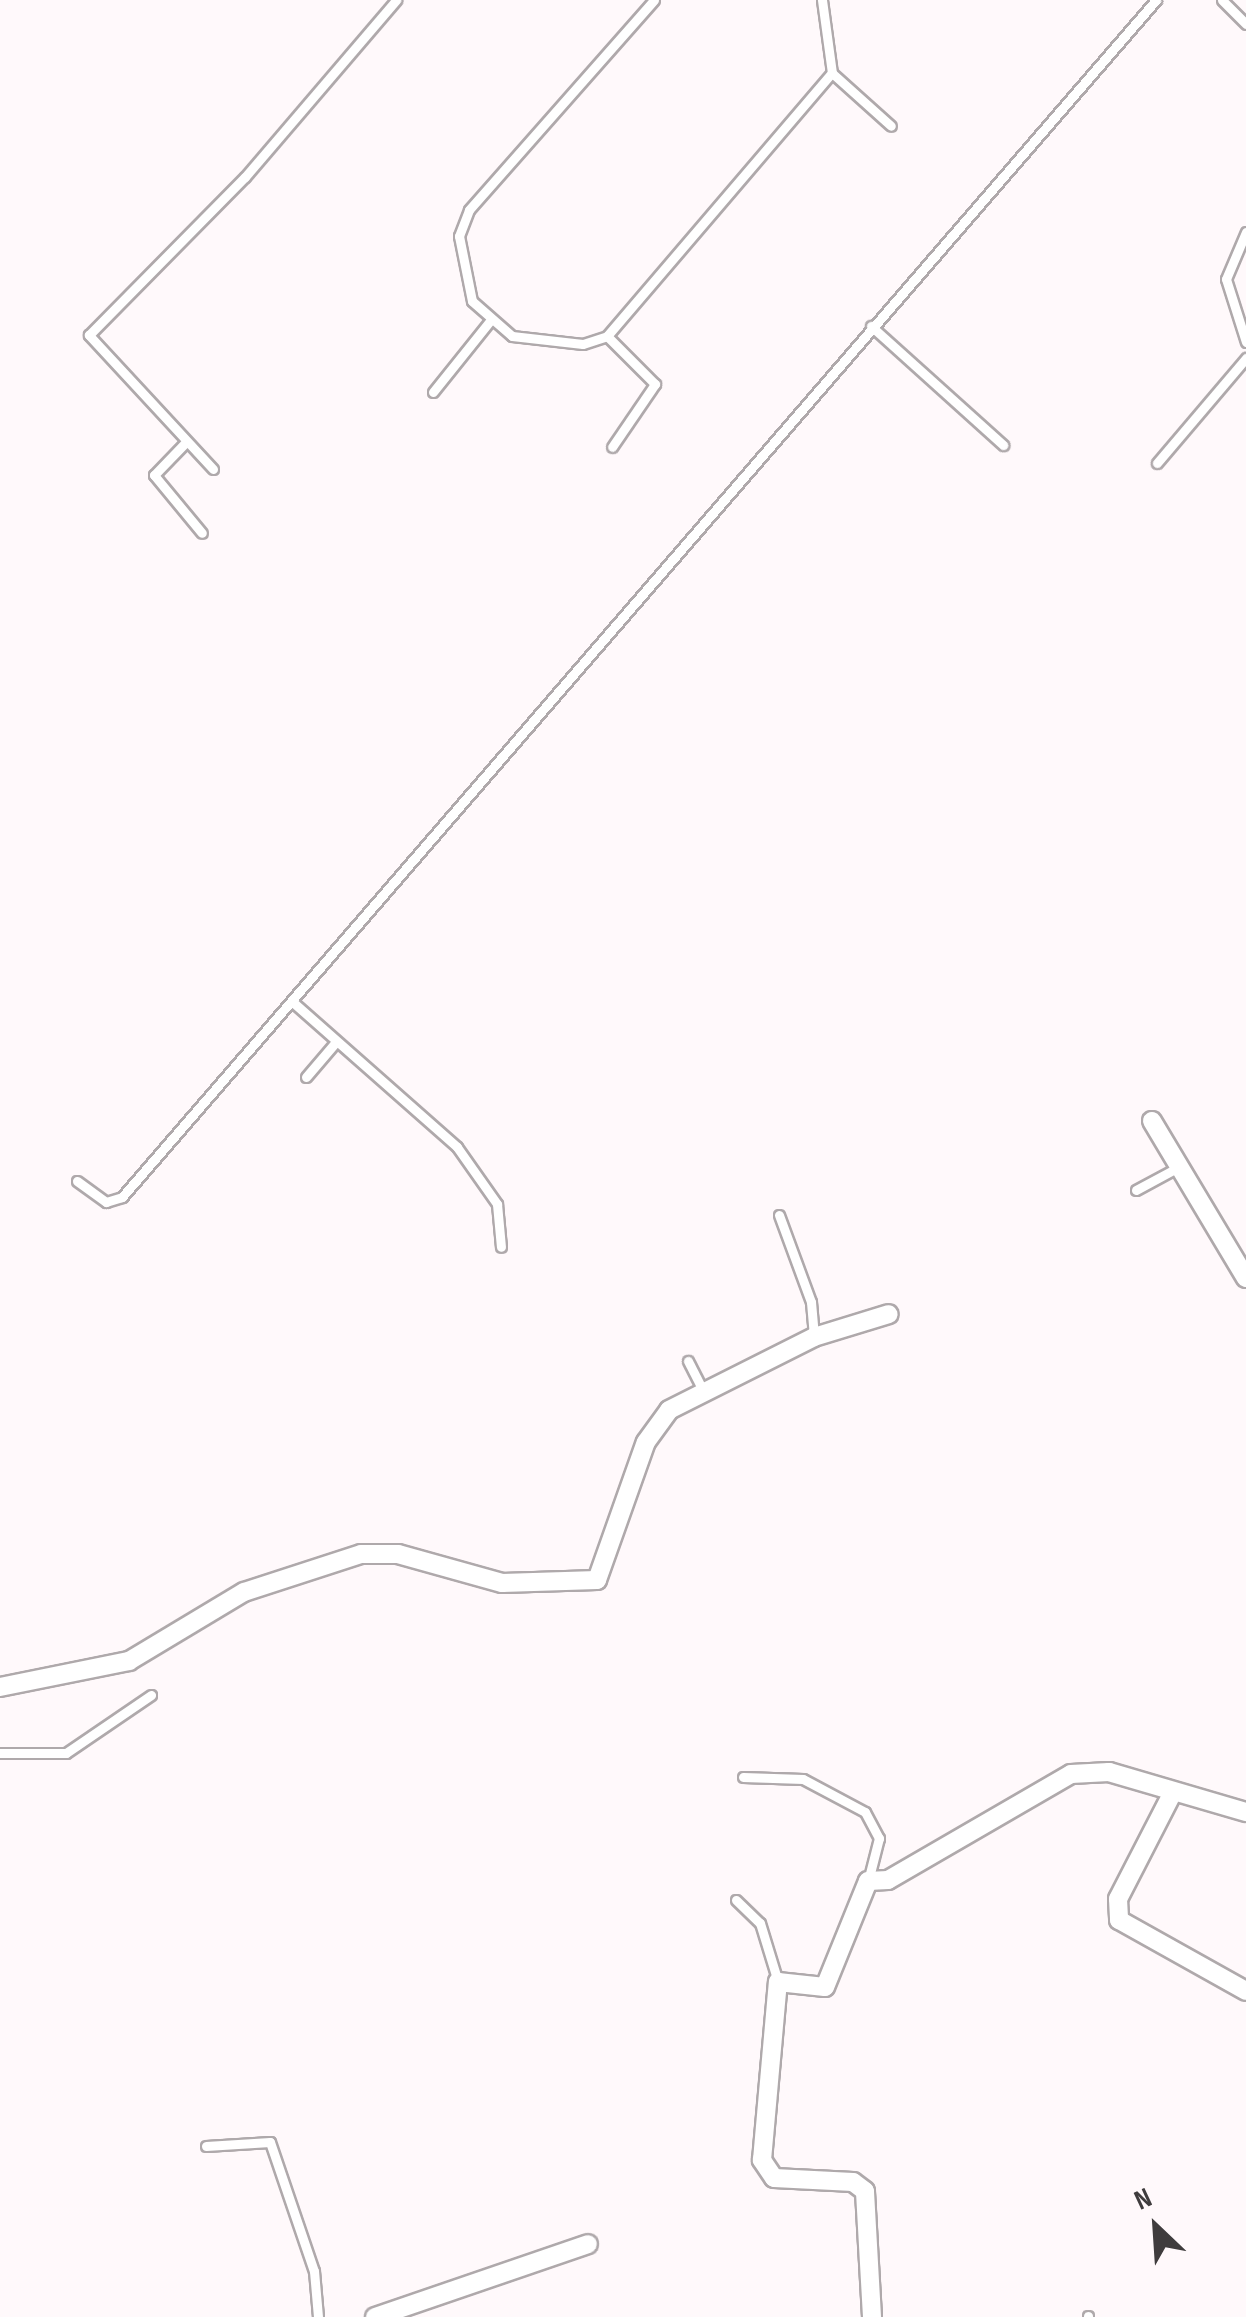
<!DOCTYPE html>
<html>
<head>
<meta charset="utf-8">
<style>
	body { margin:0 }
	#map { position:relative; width:1246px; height:2317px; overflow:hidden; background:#fff9fb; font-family:"Sofia Sans Condensed",sans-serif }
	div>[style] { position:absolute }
	.roads { filter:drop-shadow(2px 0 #afa9ab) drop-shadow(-2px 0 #afa9ab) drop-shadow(0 2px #afa9ab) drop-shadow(0 -2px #afa9ab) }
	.service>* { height:9px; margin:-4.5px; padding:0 4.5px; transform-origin:4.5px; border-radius:4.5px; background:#fff }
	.minor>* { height:18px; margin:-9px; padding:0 9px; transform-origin:9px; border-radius:9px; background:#fff }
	span { translate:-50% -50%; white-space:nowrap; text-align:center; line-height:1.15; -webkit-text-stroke:8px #fff9fb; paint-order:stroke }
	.north { position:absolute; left:1106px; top:2177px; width:100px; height:100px; -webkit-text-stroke:8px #fff9fb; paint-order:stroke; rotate:335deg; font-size:28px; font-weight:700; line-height:40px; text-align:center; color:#3f3c3d }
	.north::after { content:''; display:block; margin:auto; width:35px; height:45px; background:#3f3c3d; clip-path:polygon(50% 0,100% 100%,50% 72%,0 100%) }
</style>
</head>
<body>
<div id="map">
	<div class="roads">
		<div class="service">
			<i style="left:654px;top:0;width:280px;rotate:131.4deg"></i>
			<i style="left:469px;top:210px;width:28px;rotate:111deg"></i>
			<i style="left:459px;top:236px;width:66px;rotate:78.7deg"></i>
			<i style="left:472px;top:301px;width:53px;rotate:41.2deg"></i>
			<i style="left:512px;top:336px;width:71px;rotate:6.4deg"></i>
			<i style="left:583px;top:344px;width:25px;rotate:-18deg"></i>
			<i style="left:607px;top:336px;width:346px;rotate:-49.5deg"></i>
			<i style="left:832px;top:73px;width:74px;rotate:-97.8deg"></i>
			<i style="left:1222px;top:0;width:34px;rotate:45deg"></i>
			<i style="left:832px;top:73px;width:79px;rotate:41.9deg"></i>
			<i style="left:1246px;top:232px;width:51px;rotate:113.1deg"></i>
			<i style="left:1226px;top:279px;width:66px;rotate:72.4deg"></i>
			<i style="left:871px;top:326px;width:178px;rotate:42deg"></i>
			<i style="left:607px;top:336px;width:68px;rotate:45deg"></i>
			<i style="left:655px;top:384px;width:76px;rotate:124.3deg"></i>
			<i style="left:433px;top:392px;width:90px;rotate:-51.3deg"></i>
			<i style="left:186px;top:442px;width:46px;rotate:134.1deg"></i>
			<i style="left:154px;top:475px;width:75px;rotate:50.4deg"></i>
			<i style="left:1157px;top:463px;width:138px;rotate:-49.7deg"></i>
			<i style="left:213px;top:469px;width:183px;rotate:-132.8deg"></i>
			<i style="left:89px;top:335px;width:222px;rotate:-45.4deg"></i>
			<i style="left:245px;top:177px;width:233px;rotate:-49.5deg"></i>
			<i style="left:295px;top:1004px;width:216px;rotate:41.4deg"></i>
			<i style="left:457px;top:1147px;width:70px;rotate:54.9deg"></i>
			<i style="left:497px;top:1204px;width:43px;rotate:84.7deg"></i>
			<i style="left:306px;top:1077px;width:45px;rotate:-49.5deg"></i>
			<i style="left:77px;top:1181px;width:36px;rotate:36deg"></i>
			<i style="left:106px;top:1202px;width:17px;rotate:-17deg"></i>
			<i style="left:122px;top:1197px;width:1582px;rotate:-49.18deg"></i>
			<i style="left:1136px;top:1190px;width:44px;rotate:-28.3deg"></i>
			<i style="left:779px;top:1215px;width:93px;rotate:69.8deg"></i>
			<i style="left:811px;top:1302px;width:35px;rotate:85deg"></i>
			<i style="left:688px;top:1361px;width:30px;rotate:63deg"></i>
			<i style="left:0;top:1753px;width:66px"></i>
			<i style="left:66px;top:1753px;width:103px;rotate:-34.3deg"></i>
			<i style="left:743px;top:1777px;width:60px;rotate:1.9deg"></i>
			<i style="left:803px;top:1779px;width:70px;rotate:28deg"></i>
			<i style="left:865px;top:1812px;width:30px;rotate:62deg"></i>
			<i style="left:879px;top:1838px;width:44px;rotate:104.3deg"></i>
			<i style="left:736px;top:1900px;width:33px;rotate:44deg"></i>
			<i style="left:760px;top:1923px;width:62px;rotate:73deg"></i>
			<i style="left:206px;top:2146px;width:64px;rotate:-3.6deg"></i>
			<i style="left:270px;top:2142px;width:136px;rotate:71.2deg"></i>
			<i style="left:314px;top:2271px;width:46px;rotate:85deg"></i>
			<i style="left:1088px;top:2317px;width:1px;rotate:-90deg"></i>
		</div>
		<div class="minor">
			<i style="left:1152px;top:1121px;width:183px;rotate:59.1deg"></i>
			<i style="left:0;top:1687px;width:132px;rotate:-11.4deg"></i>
			<i style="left:129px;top:1661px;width:134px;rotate:-31deg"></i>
			<i style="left:244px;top:1592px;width:123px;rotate:-18deg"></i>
			<i style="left:361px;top:1554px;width:37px"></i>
			<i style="left:398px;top:1554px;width:108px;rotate:15.6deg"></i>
			<i style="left:502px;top:1583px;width:95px;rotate:-1.8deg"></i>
			<i style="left:597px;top:1580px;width:146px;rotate:-70.5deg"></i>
			<i style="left:646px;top:1442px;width:39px;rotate:-54deg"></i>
			<i style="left:669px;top:1410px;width:162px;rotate:-26.7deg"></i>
			<i style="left:814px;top:1337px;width:78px;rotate:-17deg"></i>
			<i style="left:1172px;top:1794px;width:118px;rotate:117.2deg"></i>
			<i style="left:1118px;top:1899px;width:21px;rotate:87deg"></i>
			<i style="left:1119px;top:1920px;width:145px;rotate:29.2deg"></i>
			<i style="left:375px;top:2317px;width:225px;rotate:-18.9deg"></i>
			<i style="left:872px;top:2317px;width:126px;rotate:-93.2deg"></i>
			<i style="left:865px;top:2191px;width:15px;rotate:-143deg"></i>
			<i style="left:853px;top:2182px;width:79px;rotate:-177.1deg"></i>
			<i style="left:774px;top:2178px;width:22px;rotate:-124deg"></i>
			<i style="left:762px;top:2160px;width:179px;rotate:-84.9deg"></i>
			<i style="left:778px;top:1982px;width:47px;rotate:6.1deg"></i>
			<i style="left:825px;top:1987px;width:114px;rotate:-67.9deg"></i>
			<i style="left:868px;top:1881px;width:20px;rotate:-3deg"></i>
			<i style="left:888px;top:1880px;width:211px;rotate:-30.1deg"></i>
			<i style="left:1071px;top:1774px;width:38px;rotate:-3deg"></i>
			<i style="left:1109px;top:1772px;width:143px;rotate:16.3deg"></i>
		</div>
	</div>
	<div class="north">N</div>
</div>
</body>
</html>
